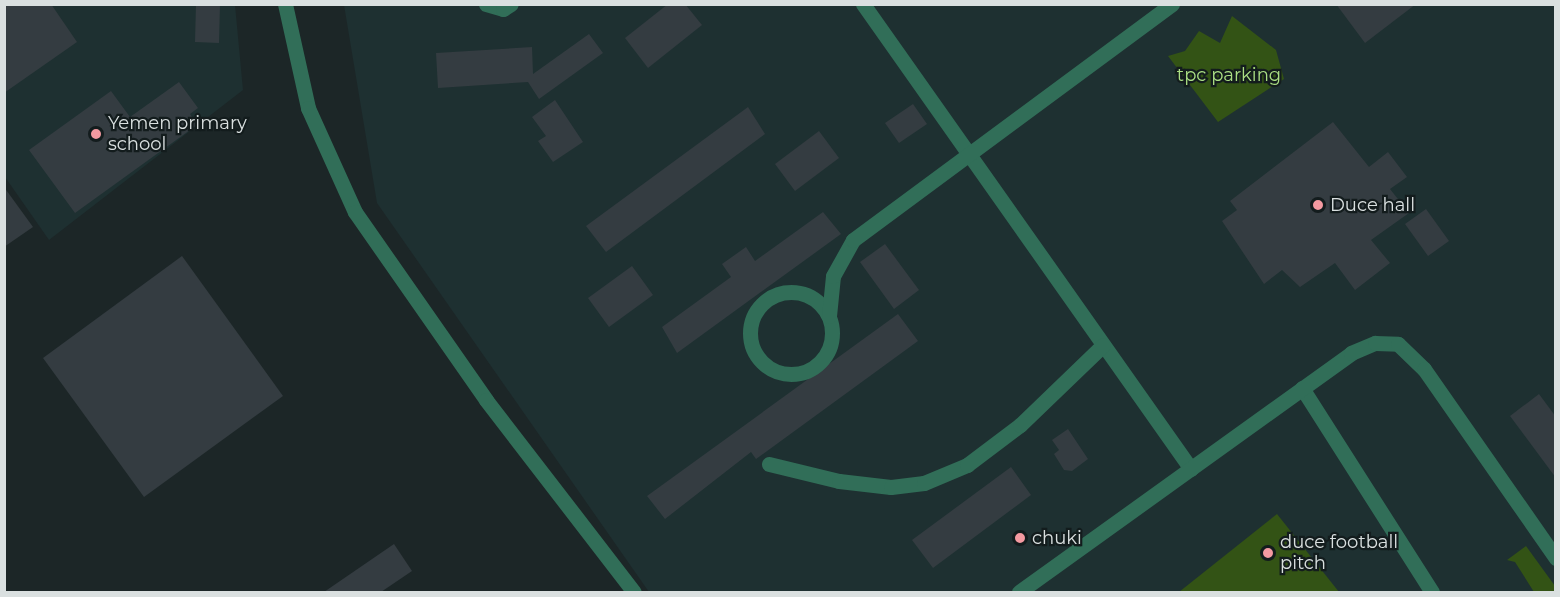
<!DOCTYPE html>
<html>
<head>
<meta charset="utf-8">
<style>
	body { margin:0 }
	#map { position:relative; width:1560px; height:597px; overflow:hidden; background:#1c2627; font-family:Montserrat,sans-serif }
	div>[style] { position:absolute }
	.built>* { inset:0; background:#1e3031 }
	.green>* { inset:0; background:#335315 }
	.building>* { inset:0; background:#343c41 }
	.minor>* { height:15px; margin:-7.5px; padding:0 7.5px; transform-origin:7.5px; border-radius:7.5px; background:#316e58 }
	.minor>.ring { margin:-7.5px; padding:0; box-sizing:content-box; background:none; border:15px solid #316e58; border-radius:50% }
	.dots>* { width:16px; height:16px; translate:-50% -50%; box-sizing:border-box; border:3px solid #131c1d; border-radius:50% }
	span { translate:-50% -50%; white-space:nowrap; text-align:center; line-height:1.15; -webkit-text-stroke:4.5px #131c1d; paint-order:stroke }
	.park-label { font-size:18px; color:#abdf84 }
	.poi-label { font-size:18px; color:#dae0e0 }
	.left { translate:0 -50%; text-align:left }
	.frame { position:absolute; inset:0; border:6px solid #dae0e0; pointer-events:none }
</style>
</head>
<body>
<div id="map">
	<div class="built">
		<i style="clip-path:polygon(4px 5px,235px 5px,243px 90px,49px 240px,5px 177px)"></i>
		<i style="clip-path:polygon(344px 5px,1555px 5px,1555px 592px,649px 592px,377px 203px)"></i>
	</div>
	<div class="green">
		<i style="clip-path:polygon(1232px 16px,1276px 50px,1284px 79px,1218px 122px,1168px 56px,1185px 51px,1199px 31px,1220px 43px)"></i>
		<i style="clip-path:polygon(1277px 514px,1339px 592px,1179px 592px)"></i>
		<i style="clip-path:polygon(1526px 546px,1555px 586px,1555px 592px,1534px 592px,1515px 562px,1507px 560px)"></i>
	</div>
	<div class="building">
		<i style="clip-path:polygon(4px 4px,51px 4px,77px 42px,4px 93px)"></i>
		<i style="clip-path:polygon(196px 4px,220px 4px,219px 43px,195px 42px)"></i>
		<i style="clip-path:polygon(668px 4px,685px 4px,702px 25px,648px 68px,625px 38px)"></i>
		<i style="clip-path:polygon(1336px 4px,1416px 4px,1365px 43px)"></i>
		<i style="clip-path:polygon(589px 34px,603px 53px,539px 99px,528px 82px,438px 88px,436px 53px,532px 47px,533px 74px)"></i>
		<i style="clip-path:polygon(179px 82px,198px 108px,190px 114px,197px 125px,75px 213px,29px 150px,111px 91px,130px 117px)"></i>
		<i style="clip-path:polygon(555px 100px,583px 142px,553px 162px,538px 141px,546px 136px,532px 117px)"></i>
		<i style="clip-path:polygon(913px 104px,927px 124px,899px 143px,885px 123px)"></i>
		<i style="clip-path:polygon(748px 107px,765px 134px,606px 252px,586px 226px)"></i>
		<i style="clip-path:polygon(1333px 122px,1369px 167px,1388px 152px,1407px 177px,1390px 189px,1409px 213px,1371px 240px,1390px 263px,1355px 290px,1335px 263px,1300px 287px,1282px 270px,1264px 284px,1222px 221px,1237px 210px,1230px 201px)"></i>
		<i style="clip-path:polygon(819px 131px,839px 158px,795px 191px,775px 164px)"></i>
		<i style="clip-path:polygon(4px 187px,33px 227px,4px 247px)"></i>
		<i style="clip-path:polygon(1426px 209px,1449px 241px,1428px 256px,1405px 224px)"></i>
		<i style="clip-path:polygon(823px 212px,841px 234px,677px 353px,662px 327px,731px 277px,722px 264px,746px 247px,755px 261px)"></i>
		<i style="clip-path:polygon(885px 244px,919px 290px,894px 309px,860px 262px)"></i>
		<i style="clip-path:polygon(182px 256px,283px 396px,144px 497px,43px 358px)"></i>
		<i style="clip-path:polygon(632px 266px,653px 295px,609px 327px,588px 298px)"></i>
		<i style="clip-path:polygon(898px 314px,918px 341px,756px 459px,751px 452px,665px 519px,647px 496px)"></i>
		<i style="clip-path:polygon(1539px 394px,1556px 417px,1556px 478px,1510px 416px)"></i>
		<i style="clip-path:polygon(1068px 429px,1088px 459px,1072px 471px,1064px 470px,1054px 454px,1059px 450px,1052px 440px)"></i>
		<i style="clip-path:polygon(1011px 467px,1031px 495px,933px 568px,912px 540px)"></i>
		<i style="clip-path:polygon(394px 544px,412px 571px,381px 592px,324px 592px)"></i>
	</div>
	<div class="minor">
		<i style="left:285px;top:4px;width:107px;rotate:77.5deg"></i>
		<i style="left:308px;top:108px;width:114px;rotate:65.7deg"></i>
		<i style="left:355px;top:212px;width:229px;rotate:55.1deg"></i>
		<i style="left:486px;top:400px;width:242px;rotate:52.4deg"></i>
		<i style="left:486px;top:4px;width:18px;rotate:16deg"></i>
		<i style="left:503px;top:9px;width:9px;rotate:-32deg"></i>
		<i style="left:863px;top:4px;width:569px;rotate:54.8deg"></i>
		<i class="ring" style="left:750px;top:292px;width:67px;height:67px"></i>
		<i style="left:829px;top:316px;width:40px;rotate:-84.3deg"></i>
		<i style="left:833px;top:276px;width:41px;rotate:-60.9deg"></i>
		<i style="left:853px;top:240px;width:397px;rotate:-36.5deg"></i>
		<i style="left:1302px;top:388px;width:242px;rotate:57.5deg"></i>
		<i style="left:769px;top:464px;width:72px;rotate:13.7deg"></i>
		<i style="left:839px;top:481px;width:52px;rotate:6.6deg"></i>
		<i style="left:891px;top:487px;width:33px;rotate:-7deg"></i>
		<i style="left:924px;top:483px;width:47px;rotate:-22.7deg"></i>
		<i style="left:967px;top:465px;width:66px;rotate:-37deg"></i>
		<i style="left:1020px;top:425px;width:115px;rotate:-43.9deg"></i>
		<i style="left:1019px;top:592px;width:409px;rotate:-35.7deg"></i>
		<i style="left:1351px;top:353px;width:26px;rotate:-23deg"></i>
		<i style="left:1375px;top:343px;width:23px;rotate:2deg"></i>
		<i style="left:1398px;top:344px;width:36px;rotate:44deg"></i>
		<i style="left:1424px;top:369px;width:231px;rotate:55.1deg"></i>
	</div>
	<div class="dots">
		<i style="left:96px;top:134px;background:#f49aa1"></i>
		<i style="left:1318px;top:205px;background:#f49aa1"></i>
		<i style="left:1020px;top:538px;background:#f49aa1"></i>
		<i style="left:1268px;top:553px;background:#f49aa1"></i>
	</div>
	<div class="park-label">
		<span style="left:1229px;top:75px">tpc parking</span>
	</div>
	<div class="poi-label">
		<span class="left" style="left:108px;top:134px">Yemen primary<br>school</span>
		<span class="left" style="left:1330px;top:205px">Duce hall</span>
		<span class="left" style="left:1032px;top:538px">chuki</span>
		<span class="left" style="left:1280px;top:553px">duce football<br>pitch</span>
	</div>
	<div class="frame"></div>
</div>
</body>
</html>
